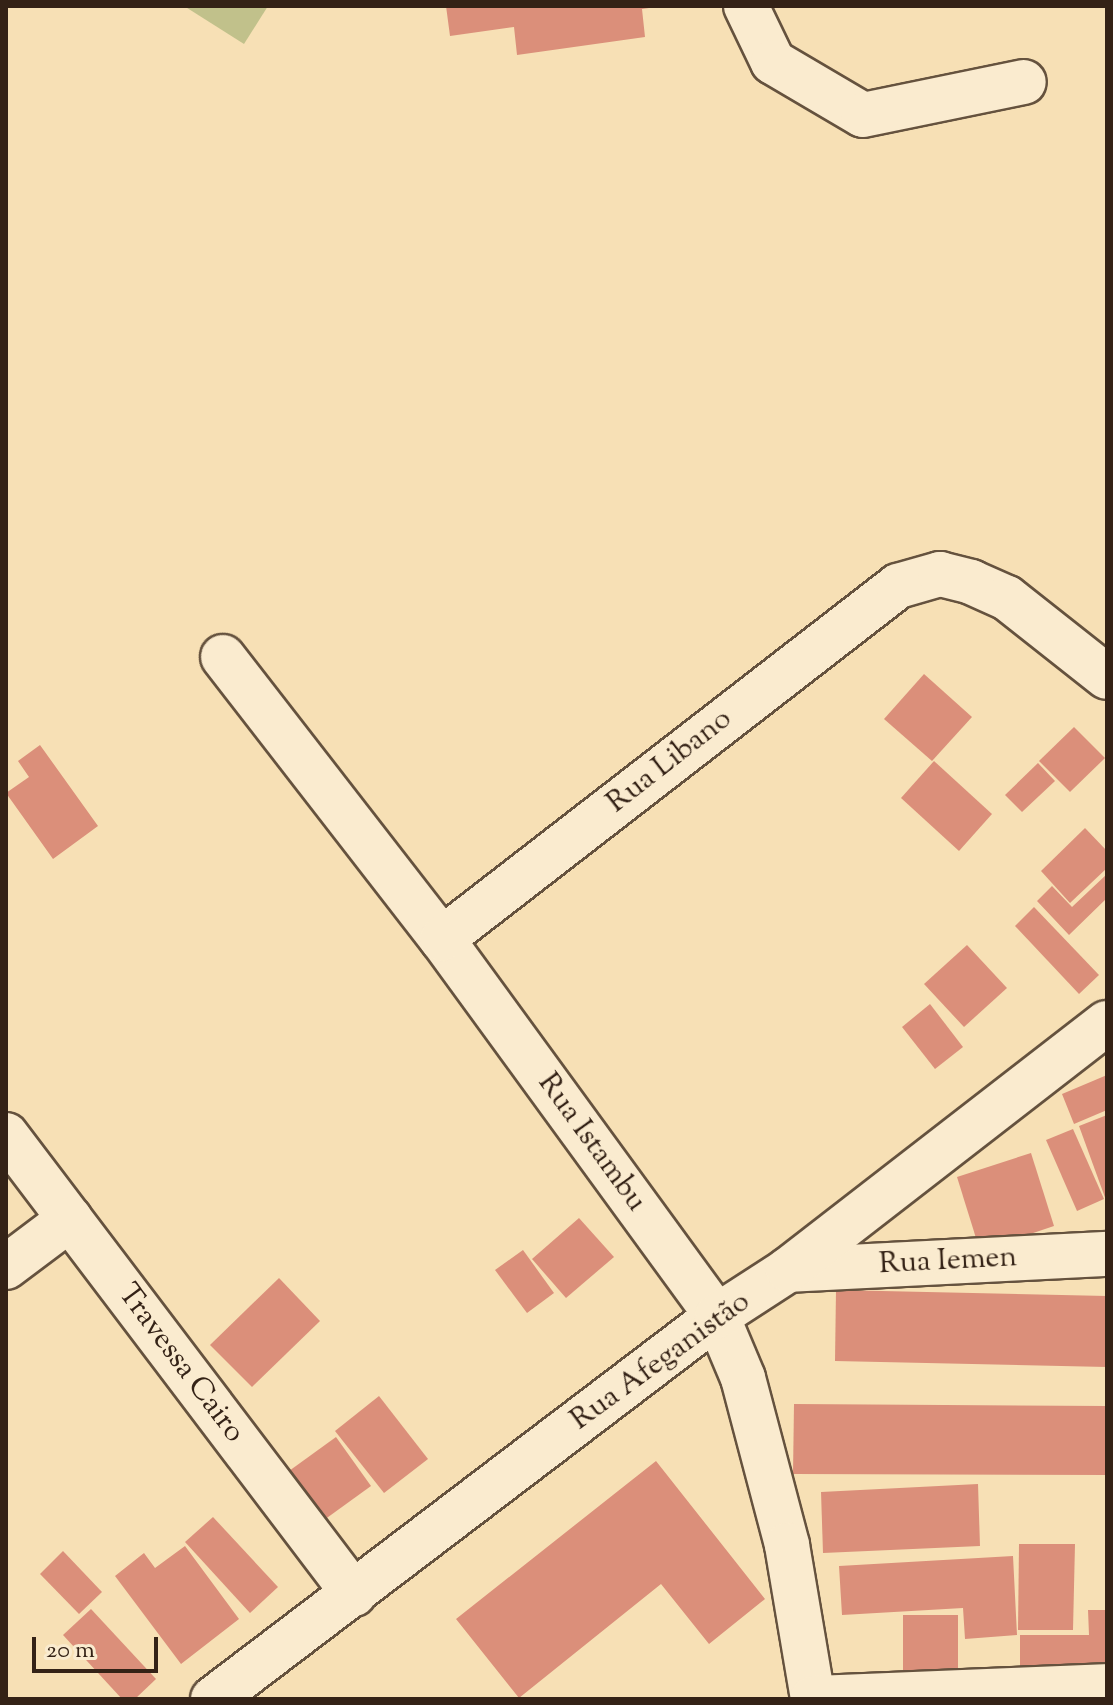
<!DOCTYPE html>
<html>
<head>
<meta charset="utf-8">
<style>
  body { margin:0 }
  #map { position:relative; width:1113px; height:1705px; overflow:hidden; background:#f7e0b5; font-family:"Sorts Mill Goudy",serif }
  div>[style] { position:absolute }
  .green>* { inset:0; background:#c1c18b }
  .building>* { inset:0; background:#db8f7a }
  .roads { filter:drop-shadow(2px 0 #65523e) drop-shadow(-2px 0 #65523e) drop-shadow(0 2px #65523e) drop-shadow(0 -2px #65523e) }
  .minor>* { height:44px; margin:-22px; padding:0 22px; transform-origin:22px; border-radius:22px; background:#faebcf }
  span { translate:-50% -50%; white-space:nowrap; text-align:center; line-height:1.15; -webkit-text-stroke:6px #faebcf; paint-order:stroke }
  .street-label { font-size:30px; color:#342216 }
  .frame { position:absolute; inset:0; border:8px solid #342216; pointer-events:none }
  .scale { position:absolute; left:32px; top:1637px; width:126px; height:36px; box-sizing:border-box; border:4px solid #342216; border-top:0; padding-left:10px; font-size:24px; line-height:28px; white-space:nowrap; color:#342216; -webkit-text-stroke:6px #faebcf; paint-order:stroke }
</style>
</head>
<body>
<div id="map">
  <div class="green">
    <div style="clip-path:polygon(184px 6px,268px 6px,244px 44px)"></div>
  </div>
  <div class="building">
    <div style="clip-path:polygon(446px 6px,649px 6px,649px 8px,642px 9px,645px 37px,517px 55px,514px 27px,450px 36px)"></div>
    <div style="clip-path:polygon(924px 674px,972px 717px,932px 761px,884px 719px)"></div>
    <div style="clip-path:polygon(1074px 727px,1105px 758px,1070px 792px,1039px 761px)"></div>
    <div style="clip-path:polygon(40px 745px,98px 826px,53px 859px,6px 793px,29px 777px,18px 761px)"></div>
    <div style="clip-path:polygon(934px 761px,992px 814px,959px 851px,901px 798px)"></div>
    <div style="clip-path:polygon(1038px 763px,1055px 781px,1022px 812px,1005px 795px)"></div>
    <div style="clip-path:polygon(1085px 828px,1107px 851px,1107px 868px,1070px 903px,1041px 871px)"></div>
    <div style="clip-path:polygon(1107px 874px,1107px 898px,1069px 935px,1037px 901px,1052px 886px,1072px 907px)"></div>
    <div style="clip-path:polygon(1034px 907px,1099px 975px,1079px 994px,1015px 926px)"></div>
    <div style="clip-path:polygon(967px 945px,1007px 988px,964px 1027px,924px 984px)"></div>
    <div style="clip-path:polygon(930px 1004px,963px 1047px,935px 1069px,902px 1027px)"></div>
    <div style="clip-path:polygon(1107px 1075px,1107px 1110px,1074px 1124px,1062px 1094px)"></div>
    <div style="clip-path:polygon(1107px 1115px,1107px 1203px,1079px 1126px)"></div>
    <div style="clip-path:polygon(1073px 1129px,1104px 1199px,1077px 1211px,1046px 1140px)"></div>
    <div style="clip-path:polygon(1031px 1153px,1054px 1226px,980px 1251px,957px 1177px)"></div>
    <div style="clip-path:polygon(579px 1218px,614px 1257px,566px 1298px,532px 1259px)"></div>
    <div style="clip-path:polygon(523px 1250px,554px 1293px,527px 1313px,495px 1270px)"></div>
    <div style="clip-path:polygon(279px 1278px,320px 1321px,252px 1387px,210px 1345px)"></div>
    <div style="clip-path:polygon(836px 1290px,1107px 1296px,1107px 1367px,835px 1361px)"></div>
    <div style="clip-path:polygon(379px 1396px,428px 1459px,384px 1493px,335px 1431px)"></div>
    <div style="clip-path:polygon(794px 1404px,1107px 1406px,1107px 1475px,793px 1474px)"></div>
    <div style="clip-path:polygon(336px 1437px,371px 1486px,324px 1520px,289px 1471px)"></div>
    <div style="clip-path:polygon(656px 1461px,765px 1599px,709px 1644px,661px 1584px,519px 1698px,456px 1619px)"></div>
    <div style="clip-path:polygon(978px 1484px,980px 1546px,823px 1553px,821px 1492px)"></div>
    <div style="clip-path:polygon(213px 1517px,278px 1587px,250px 1613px,185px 1542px)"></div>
    <div style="clip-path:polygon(1019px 1544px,1075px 1544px,1073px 1630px,1018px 1630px)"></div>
    <div style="clip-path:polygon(185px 1546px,239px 1619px,181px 1664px,115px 1576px,144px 1553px,155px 1568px)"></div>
    <div style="clip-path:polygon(63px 1551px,102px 1592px,79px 1614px,40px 1574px)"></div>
    <div style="clip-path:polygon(1013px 1556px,1017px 1635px,965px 1639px,963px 1608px,842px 1615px,839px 1566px)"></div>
    <div style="clip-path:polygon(91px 1609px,156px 1679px,135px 1699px,122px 1699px,63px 1635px)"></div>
    <div style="clip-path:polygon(1088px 1610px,1107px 1610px,1107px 1669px,1020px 1669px,1020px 1635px,1089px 1635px)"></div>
    <div style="clip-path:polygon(903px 1615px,958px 1615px,958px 1670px,903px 1670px)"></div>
  </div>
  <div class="roads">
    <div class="minor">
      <div style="left:746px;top:6px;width:62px;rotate:64.3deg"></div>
      <div style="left:773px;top:62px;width:104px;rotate:30.5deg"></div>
      <div style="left:863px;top:115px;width:164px;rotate:-11.6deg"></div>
      <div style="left:223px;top:657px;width:357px;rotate:52.2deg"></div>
      <div style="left:442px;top:939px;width:467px;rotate:53.9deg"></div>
      <div style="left:717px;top:1316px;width:67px;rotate:67.2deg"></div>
      <div style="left:743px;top:1378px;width:173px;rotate:75.2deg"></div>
      <div style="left:787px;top:1545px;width:156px;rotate:80.4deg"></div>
      <div style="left:442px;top:939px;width:577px;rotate:-37.74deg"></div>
      <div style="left:898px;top:586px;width:44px;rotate:-15.9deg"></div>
      <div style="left:940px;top:574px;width:32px;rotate:14deg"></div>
      <div style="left:971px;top:582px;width:39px;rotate:24deg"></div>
      <div style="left:1007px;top:598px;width:127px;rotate:38.3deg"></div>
      <div style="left:6px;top:1135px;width:576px;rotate:52.83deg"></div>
      <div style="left:6px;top:1267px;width:80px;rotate:-36.9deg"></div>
      <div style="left:788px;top:1270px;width:319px;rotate:-2.9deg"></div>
      <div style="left:813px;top:1698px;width:294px;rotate:-2.3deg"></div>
      <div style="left:213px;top:1699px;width:633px;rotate:-37.23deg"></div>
      <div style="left:717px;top:1316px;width:85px;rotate:-32.9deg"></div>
      <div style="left:788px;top:1270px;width:403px;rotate:-37.8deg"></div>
    </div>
  </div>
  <div class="street-label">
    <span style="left:670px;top:762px;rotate:-38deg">Rua Libano</span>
    <span style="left:591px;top:1143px;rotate:54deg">Rua Istambu</span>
    <span style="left:948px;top:1262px;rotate:-3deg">Rua Iemen</span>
    <span style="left:661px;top:1362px;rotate:-36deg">Rua Afeganistão</span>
    <span style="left:180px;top:1364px;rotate:53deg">Travessa Cairo</span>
  </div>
  <div class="frame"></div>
  <div class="scale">20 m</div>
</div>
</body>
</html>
